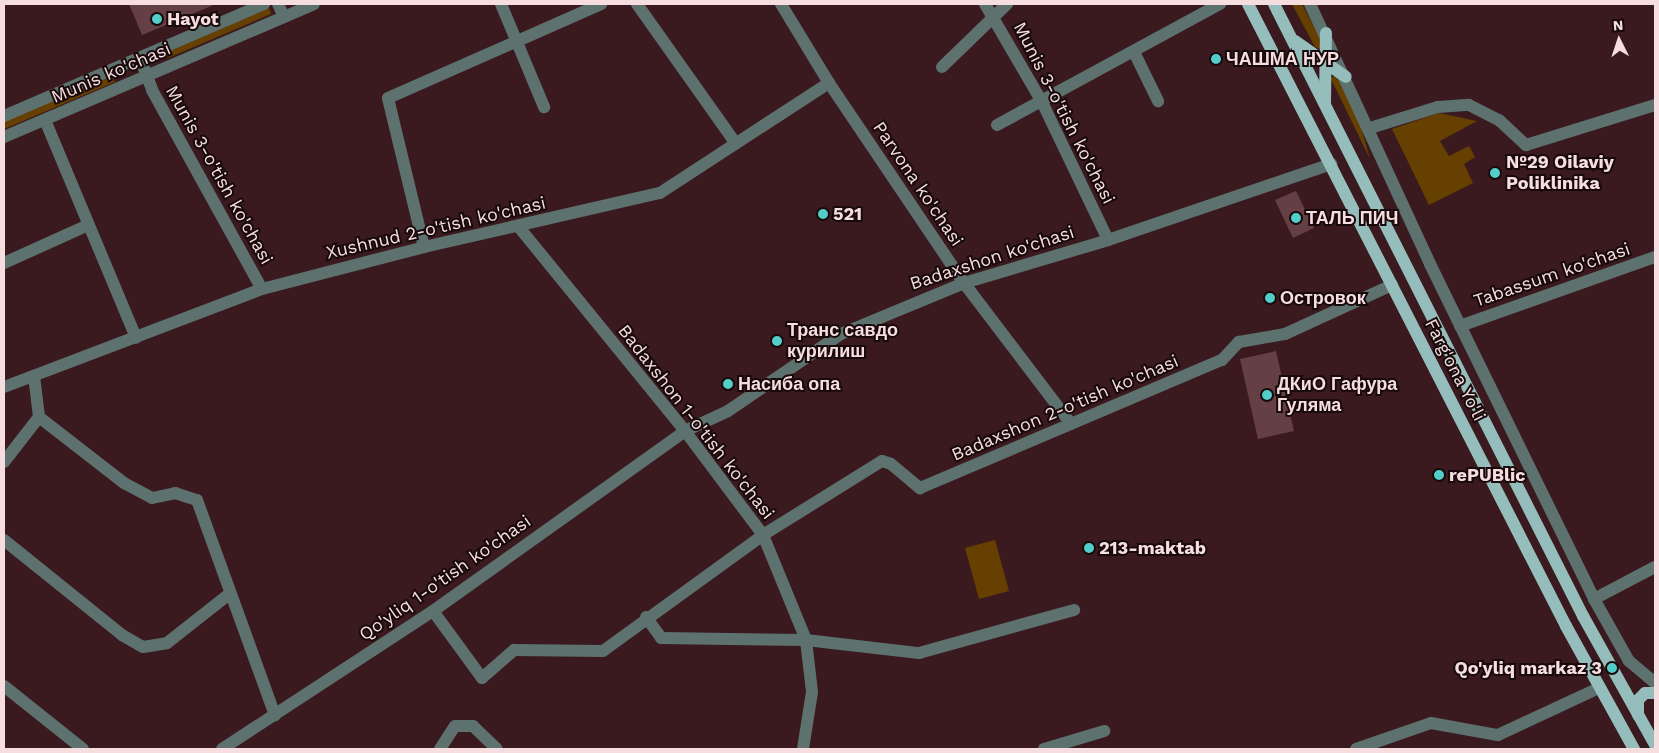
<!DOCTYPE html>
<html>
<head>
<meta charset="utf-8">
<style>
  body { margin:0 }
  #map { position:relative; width:1659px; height:753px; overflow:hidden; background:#3a1a1e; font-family:"Work Sans",sans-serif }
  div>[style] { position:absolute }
  .green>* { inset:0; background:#664000 }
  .building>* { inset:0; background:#644044 }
  .minor>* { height:12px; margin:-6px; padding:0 6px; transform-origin:6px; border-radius:6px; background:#5d716f }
  .major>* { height:12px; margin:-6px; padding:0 6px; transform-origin:6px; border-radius:6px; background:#95bdbb }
  .dots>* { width:14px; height:14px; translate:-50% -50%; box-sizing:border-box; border:2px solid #18090b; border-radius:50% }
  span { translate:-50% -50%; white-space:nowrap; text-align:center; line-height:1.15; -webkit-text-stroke:4px #18090b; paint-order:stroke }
  .poi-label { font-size:18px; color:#f6dee0; font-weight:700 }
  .left { translate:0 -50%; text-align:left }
  .right { translate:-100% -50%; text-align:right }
  .street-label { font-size:18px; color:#f6dee0 }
  .frame { position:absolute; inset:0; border:5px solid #f6dee0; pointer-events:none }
  .north { position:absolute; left:1594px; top:15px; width:50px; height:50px; -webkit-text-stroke:4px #18090b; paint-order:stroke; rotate:356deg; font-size:14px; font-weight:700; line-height:20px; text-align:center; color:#f6dee0 }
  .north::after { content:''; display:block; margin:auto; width:18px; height:22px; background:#f6dee0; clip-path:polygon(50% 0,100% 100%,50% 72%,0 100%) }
</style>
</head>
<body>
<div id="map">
  <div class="green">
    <div style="clip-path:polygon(1292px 4px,1302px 4px,1322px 43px,1320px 49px,1315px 47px)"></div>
    <div style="clip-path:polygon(269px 8px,271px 14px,168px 58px,165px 53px)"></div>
    <div style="clip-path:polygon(1336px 74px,1359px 120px,1370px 159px,1331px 79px)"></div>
    <div style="clip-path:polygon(112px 76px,115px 82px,4px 129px,4px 122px)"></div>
    <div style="clip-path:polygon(1439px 113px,1477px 121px,1440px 141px,1449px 156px,1469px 146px,1475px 157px,1464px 164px,1473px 183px,1429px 205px,1392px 129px)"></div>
    <div style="clip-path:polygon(995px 540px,1009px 591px,979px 599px,965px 548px)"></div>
  </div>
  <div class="building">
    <div style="clip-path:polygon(129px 4px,216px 4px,142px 35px)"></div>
    <div style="clip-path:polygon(1296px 191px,1314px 228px,1293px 238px,1275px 200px)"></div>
    <div style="clip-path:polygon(1276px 351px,1294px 431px,1258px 439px,1240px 359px)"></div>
  </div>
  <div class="minor">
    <div style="left:278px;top:4px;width:14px;rotate:65deg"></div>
    <div style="left:501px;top:4px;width:112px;rotate:67.3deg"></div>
    <div style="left:637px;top:4px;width:171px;rotate:54.7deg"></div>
    <div style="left:781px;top:4px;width:92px;rotate:58.7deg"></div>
    <div style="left:829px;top:83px;width:241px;rotate:56deg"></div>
    <div style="left:964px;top:283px;width:177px;rotate:52.8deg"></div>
    <div style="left:985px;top:4px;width:113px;rotate:59.8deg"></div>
    <div style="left:1042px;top:102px;width:153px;rotate:64.4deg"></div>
    <div style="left:1310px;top:4px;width:286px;rotate:65.2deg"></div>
    <div style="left:1430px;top:264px;width:373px;rotate:63.9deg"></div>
    <div style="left:1594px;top:599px;width:71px;rotate:60.6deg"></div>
    <div style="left:1629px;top:661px;width:34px;rotate:40deg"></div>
    <div style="left:1134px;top:52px;width:55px;rotate:63.9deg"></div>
    <div style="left:140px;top:58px;width:34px;rotate:69deg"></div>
    <div style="left:152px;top:90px;width:227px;rotate:61.1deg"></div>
    <div style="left:942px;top:67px;width:91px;rotate:-44.1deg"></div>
    <div style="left:4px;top:116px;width:283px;rotate:-23.3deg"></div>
    <div style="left:45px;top:120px;width:236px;rotate:67.3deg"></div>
    <div style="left:997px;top:125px;width:254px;rotate:-28.5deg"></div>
    <div style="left:1370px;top:128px;width:71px;rotate:-17.2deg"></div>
    <div style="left:1438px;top:107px;width:31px;rotate:-4deg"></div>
    <div style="left:1469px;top:105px;width:34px;rotate:27deg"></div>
    <div style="left:1499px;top:120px;width:37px;rotate:43deg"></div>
    <div style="left:1526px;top:145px;width:135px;rotate:-17.2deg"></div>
    <div style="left:4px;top:137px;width:337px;rotate:-23.2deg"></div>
    <div style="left:518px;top:226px;width:264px;rotate:50.8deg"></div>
    <div style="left:685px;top:431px;width:130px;rotate:53.1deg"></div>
    <div style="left:763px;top:535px;width:113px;rotate:67.7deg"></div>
    <div style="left:806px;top:640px;width:52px;rotate:83.4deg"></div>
    <div style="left:812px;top:692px;width:58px;rotate:99deg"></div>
    <div style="left:424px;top:247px;width:153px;rotate:-103.6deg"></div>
    <div style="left:388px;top:98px;width:233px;rotate:-23.8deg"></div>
    <div style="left:4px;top:263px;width:90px;rotate:-24.3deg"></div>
    <div style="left:1460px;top:326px;width:207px;rotate:-19.5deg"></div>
    <div style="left:34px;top:376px;width:41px;rotate:83deg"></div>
    <div style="left:39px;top:417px;width:108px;rotate:37.8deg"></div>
    <div style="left:124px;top:483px;width:32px;rotate:28deg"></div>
    <div style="left:152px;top:498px;width:24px;rotate:-12deg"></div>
    <div style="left:175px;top:493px;width:23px;rotate:18deg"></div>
    <div style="left:197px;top:500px;width:229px;rotate:70.1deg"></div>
    <div style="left:4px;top:387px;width:276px;rotate:-20.8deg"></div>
    <div style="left:262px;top:289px;width:167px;rotate:-14.5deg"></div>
    <div style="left:424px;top:247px;width:242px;rotate:-12.9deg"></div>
    <div style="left:660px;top:193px;width:202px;rotate:-33.1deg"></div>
    <div style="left:4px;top:462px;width:57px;rotate:-52.1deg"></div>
    <div style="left:4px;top:540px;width:151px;rotate:38.8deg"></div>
    <div style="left:122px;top:635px;width:24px;rotate:30deg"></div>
    <div style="left:143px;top:647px;width:24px;rotate:-9deg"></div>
    <div style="left:167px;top:643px;width:78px;rotate:-38.2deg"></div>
    <div style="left:1594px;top:599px;width:69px;rotate:-27.7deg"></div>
    <div style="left:433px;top:611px;width:83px;rotate:53.8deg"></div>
    <div style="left:482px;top:678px;width:43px;rotate:-41.2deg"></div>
    <div style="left:514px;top:650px;width:89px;rotate:0.6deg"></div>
    <div style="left:603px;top:651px;width:198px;rotate:-35.9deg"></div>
    <div style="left:763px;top:535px;width:140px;rotate:-31.9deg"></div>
    <div style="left:882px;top:461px;width:9px;rotate:18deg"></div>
    <div style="left:891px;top:464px;width:38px;rotate:40deg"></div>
    <div style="left:920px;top:488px;width:328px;rotate:-23deg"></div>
    <div style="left:1222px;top:360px;width:25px;rotate:-47deg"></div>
    <div style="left:1239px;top:342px;width:47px;rotate:-9.9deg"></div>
    <div style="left:1285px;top:334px;width:118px;rotate:-24.6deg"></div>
    <div style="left:646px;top:617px;width:26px;rotate:54deg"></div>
    <div style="left:661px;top:638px;width:145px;rotate:0.8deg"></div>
    <div style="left:806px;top:640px;width:114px;rotate:6.6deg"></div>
    <div style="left:919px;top:653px;width:161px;rotate:-15.5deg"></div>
    <div style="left:4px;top:686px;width:101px;rotate:38.6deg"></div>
    <div style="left:222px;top:749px;width:252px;rotate:-33.2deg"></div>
    <div style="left:433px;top:611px;width:310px;rotate:-35.5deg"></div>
    <div style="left:685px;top:431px;width:47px;rotate:-24.9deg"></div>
    <div style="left:728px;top:411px;width:137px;rotate:-34.3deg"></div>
    <div style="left:841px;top:334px;width:133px;rotate:-22.5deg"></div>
    <div style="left:964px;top:283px;width:150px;rotate:-16.6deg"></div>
    <div style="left:1108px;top:240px;width:236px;rotate:-18.8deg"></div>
    <div style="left:440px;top:749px;width:27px;rotate:-57deg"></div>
    <div style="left:455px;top:726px;width:18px"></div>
    <div style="left:473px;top:726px;width:33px;rotate:44deg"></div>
    <div style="left:1044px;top:749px;width:63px;rotate:-16.7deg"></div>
    <div style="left:1356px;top:749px;width:79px;rotate:-19.1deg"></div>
    <div style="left:1431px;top:723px;width:68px;rotate:10.2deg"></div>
    <div style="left:1498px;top:735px;width:111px;rotate:-25deg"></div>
  </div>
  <div class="major">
    <div style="left:1248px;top:4px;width:699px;rotate:62.92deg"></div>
    <div style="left:1566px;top:626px;width:141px;rotate:61.1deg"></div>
    <div style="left:1274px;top:4px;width:686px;rotate:63.21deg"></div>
    <div style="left:1583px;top:616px;width:148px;rotate:60.8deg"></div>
    <div style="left:1295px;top:41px;width:62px;rotate:35.2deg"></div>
    <div style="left:1325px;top:102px;width:69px;rotate:-89.2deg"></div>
    <div style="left:1638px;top:715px;width:15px;rotate:-90deg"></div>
    <div style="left:1638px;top:700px;width:10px;rotate:-45deg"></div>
    <div style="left:1645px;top:693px;width:10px"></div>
  </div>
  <div class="dots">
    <div style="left:157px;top:19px;background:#53cdc9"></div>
    <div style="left:1216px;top:59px;background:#53cdc9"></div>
    <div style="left:1495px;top:173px;background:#53cdc9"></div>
    <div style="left:823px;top:214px;background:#53cdc9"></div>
    <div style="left:1296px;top:218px;background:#53cdc9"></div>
    <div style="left:1270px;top:298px;background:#53cdc9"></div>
    <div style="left:777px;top:341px;background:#53cdc9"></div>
    <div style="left:728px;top:384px;background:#53cdc9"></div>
    <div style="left:1267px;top:395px;background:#53cdc9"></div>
    <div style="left:1439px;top:475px;background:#53cdc9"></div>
    <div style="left:1089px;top:548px;background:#53cdc9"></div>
    <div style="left:1612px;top:668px;background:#53cdc9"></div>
  </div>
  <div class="poi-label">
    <span class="left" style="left:167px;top:19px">Hayot</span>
    <span class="left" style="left:1226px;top:59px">ЧАШМА НУР</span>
    <span class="left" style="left:1506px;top:173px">№29 Oilaviy<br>Poliklinika</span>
    <span class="left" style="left:833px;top:214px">521</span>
    <span class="left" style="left:1306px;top:218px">ТАЛЬ ПИЧ</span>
    <span class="left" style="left:1280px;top:298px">Островок</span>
    <span class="left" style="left:787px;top:341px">Транс савдо<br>курилиш</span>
    <span class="left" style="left:738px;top:384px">Насиба опа</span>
    <span class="left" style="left:1277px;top:395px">ДКиО Гафура<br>Гуляма</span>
    <span class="left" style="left:1449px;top:475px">rePUBlic</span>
    <span class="left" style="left:1099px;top:548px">213-maktab</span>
    <span class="right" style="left:1602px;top:668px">Qo'yliq markaz 3</span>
  </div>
  <div class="street-label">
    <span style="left:111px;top:73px;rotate:-23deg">Munis ko'chasi</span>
    <span style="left:1064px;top:113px;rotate:63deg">Munis 3-o'tish ko'chasi</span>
    <span style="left:219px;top:175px;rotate:61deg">Munis 3-o'tish ko'chasi</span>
    <span style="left:918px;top:184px;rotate:56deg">Parvona ko'chasi</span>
    <span style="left:436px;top:228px;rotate:-13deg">Xushnud 2-o'tish ko'chasi</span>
    <span style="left:992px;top:258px;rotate:-18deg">Badaxshon ko'chasi</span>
    <span style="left:1552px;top:275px;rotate:-19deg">Tabassum ko'chasi</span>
    <span style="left:1455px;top:370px;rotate:63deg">Farg'ona Yo'li</span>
    <span style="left:1065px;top:408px;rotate:-23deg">Badaxshon 2-o'tish ko'chasi</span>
    <span style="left:696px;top:422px;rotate:52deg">Badaxshon 1-o'tish ko'chasi</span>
    <span style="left:445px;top:578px;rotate:-35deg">Qo'yliq 1-o'tish ko'chasi</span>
  </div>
  <div class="frame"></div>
  <div class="north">N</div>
</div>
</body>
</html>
